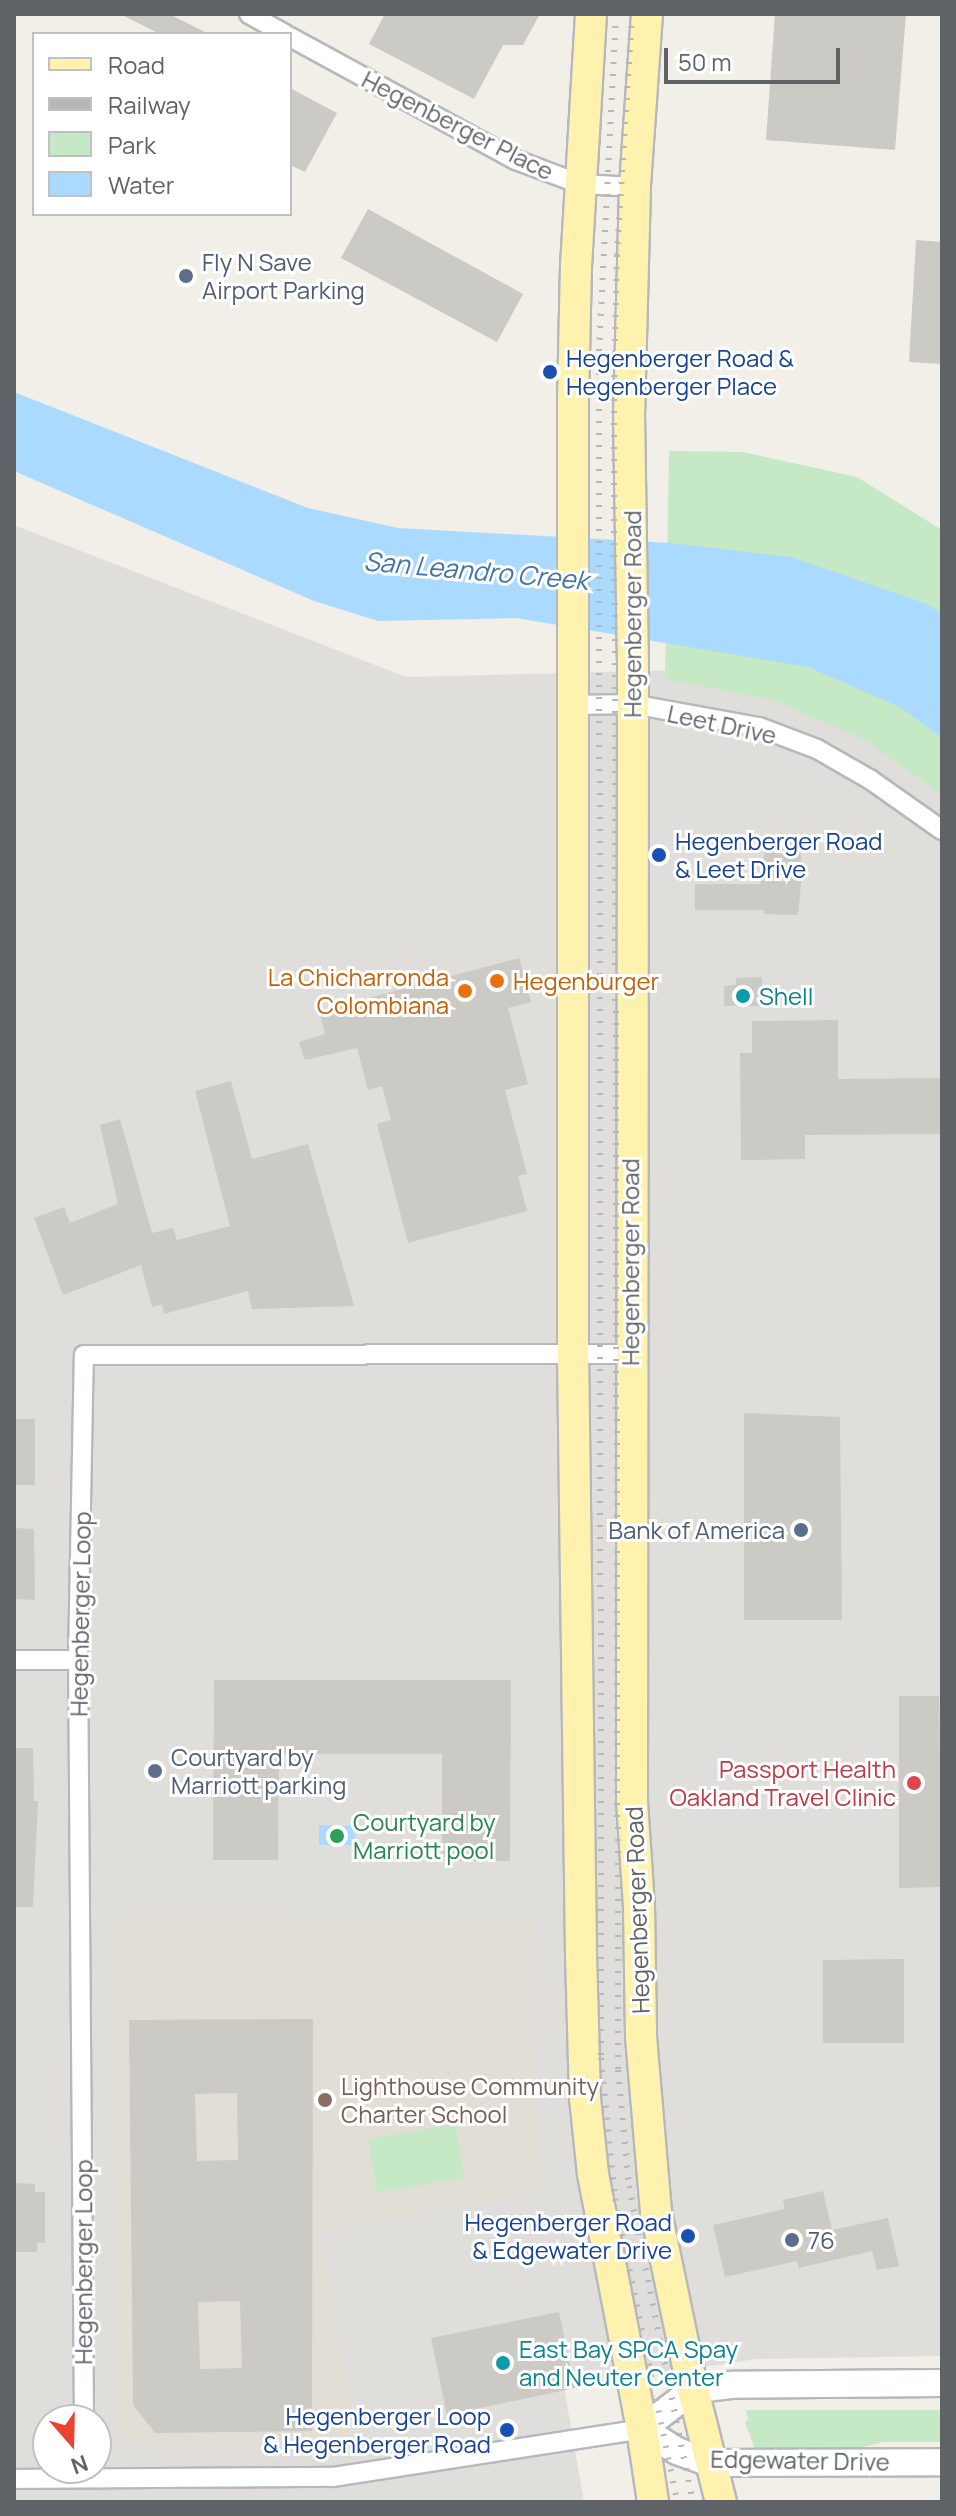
<!DOCTYPE html>
<html>
<head>
<meta charset="utf-8">
<style>
  body { margin:0 }
  #map { position:relative; width:956px; height:2516px; overflow:hidden; background:#f1efe8; font-family:Manrope,sans-serif }
  div>[style] { position:absolute }
  .industrial>* { inset:0; background:#e0deda }
  .education>* { inset:0; background:#e1ded6 }
  .green>* { inset:0; background:#c5e8c5 }
  .water>* { inset:0; background:#aadaff }
  .building>* { inset:0; background:#cccac5 }
  .roads { filter:drop-shadow(2px 0 #b5b8bc) drop-shadow(-2px 0 #b5b8bc) drop-shadow(0 2px #b5b8bc) drop-shadow(0 -2px #b5b8bc) }
  .street>* { height:18px; margin:-9px; padding:0 9px; transform-origin:9px; border-radius:9px; background:#fff }
  .secondary>* { height:26px; margin:-13px; padding:0 13px; transform-origin:13px; border-radius:13px; background:#fff }
  .primary>* { height:30px; margin:-15px; padding:0 15px; transform-origin:15px; border-radius:15px; background:#fff2af }
  .rail>* { height:6px; margin-top:-3px; transform-origin:0; background:repeating-linear-gradient(90deg,#b6b7b8 0 2px,transparent 0 12px) }
  .dots>* { width:22px; height:22px; translate:-50% -50%; box-sizing:border-box; border:4px solid #fff; border-radius:50% }
  span { translate:-50% -50%; white-space:nowrap; text-align:center; line-height:1.15; -webkit-text-stroke:6px #fff; paint-order:stroke }
  .street-label { font-size:24px; color:#5f6368 }
  .service-label { font-size:24px; color:#4e5e75 }
  .left { translate:0 -50%; text-align:left }
  .right { translate:-100% -50%; text-align:right }
  .transit-label { font-size:24px; color:#164399 }
  .food-label { font-size:24px; color:#c56008 }
  .culture-label { font-size:24px; color:#0d838f }
  .health-label { font-size:24px; color:#be3a42 }
  .leisure-label { font-size:24px; color:#27864d }
  .education-label { font-size:24px; color:#785e54 }
  .water-label { font-size:26px; color:#4174aa; font-style:italic }
  .frame { position:absolute; inset:0; border:16px solid #5f6368; pointer-events:none }
  .legend { position:absolute; left:32px; top:32px; width:260px; height:184px; box-sizing:border-box; background:#fff; border:2px solid #bfc1c3; margin:0; padding:10px 14px; list-style:none; font-size:24px; color:#5f6368 }
  .legend li { display:flex; align-items:center; gap:16px; height:40px }
  .legend b { width:40px; border:2px solid #bfc1c3 }
  .north { position:absolute; left:32px; top:2404px; width:80px; height:80px; box-sizing:border-box; background:#fff; border:2px solid #bfc1c3; border-radius:50%; rotate:160deg; font-size:22px; font-weight:700; line-height:32px; text-align:center; color:#5f6368 }
  .north::after { content:''; display:block; margin:auto; width:28px; height:36px; background:#ea4335; clip-path:polygon(50% 0,100% 100%,50% 72%,0 100%) }
  .scale { position:absolute; left:664px; top:48px; width:176px; height:36px; box-sizing:border-box; border:4px solid #5f6368; border-top:0; padding-left:10px; font-size:24px; line-height:28px; white-space:nowrap; color:#5f6368; -webkit-text-stroke:6px #fff; paint-order:stroke }
</style>
</head>
<body>
<div id="map">
  <div class="industrial">
    <div style="clip-path:polygon(evenodd,14px 525px,406px 677px,808px 667px,942px 752px,942px 2356px,757px 2359px,564px 2387px,584px 2502px,14px 2502px,14px 525px,48px 2420px,96px 2420px,96px 2468px,48px 2468px,48px 2420px)"></div>
  </div>
  <div class="education">
    <div style="clip-path:polygon(116px 1918px,533px 1919px,530px 2009px,540px 2191px,319px 2231px,359px 2449px,152px 2449px,117px 2434px)"></div>
  </div>
  <div class="green">
    <div style="clip-path:polygon(669px 451px,743px 452px,857px 477px,942px 530px,942px 795px,865px 740px,774px 700px,665px 679px)"></div>
    <div style="clip-path:polygon(455px 2124px,464px 2178px,377px 2192px,368px 2139px)"></div>
    <div style="clip-path:polygon(746px 2410px,942px 2410px,942px 2442px,883px 2442px,847px 2451px,756px 2452px,745px 2422px,748px 2420px)"></div>
  </div>
  <div class="water">
    <div style="clip-path:polygon(14px 392px,308px 508px,398px 528px,670px 543px,791px 557px,927px 604px,942px 613px,942px 738px,900px 707px,808px 667px,516px 618px,378px 621px,314px 601px,14px 471px)"></div>
    <div style="clip-path:polygon(319px 1825px,355px 1826px,354px 1845px,319px 1845px)"></div>
  </div>
  <div class="building">
    <div style="clip-path:polygon(120px 14px,169px 14px,209px 34px,160px 34px)"></div>
    <div style="clip-path:polygon(385px 14px,540px 14px,523px 45px,503px 45px,474px 99px,369px 44px)"></div>
    <div style="clip-path:polygon(775px 14px,906px 14px,895px 150px,766px 140px)"></div>
    <div style="clip-path:polygon(290px 88px,337px 113px,305px 172px,290px 165px)"></div>
    <div style="clip-path:polygon(368px 209px,523px 294px,497px 342px,341px 258px)"></div>
    <div style="clip-path:polygon(916px 240px,942px 242px,942px 364px,909px 362px)"></div>
    <div style="clip-path:polygon(766px 842px,800px 843px,802px 874px,798px 915px,764px 914px,764px 910px,695px 910px,695px 884px,760px 884px)"></div>
    <div style="clip-path:polygon(519px 958px,531px 1002px,508px 1008px,528px 1084px,505px 1090px,527px 1174px,518px 1176px,527px 1211px,408px 1243px,377px 1124px,391px 1120px,382px 1086px,368px 1090px,357px 1048px,305px 1060px,299px 1042px,325px 1034px,319px 1011px)"></div>
    <div style="clip-path:polygon(762px 977px,762px 1006px,724px 1006px,724px 986px,736px 985px,736px 978px)"></div>
    <div style="clip-path:polygon(838px 1020px,838px 1079px,942px 1078px,942px 1134px,805px 1135px,805px 1159px,741px 1160px,740px 1053px,752px 1053px,752px 1021px)"></div>
    <div style="clip-path:polygon(231px 1081px,252px 1159px,308px 1144px,354px 1306px,252px 1309px,248px 1291px,164px 1314px,162px 1305px,152px 1307px,141px 1265px,63px 1295px,34px 1218px,64px 1207px,70px 1223px,118px 1204px,100px 1125px,120px 1119px,152px 1233px,173px 1228px,177px 1240px,230px 1226px,195px 1091px)"></div>
    <div style="clip-path:polygon(744px 1413px,840px 1417px,842px 1620px,744px 1620px)"></div>
    <div style="clip-path:polygon(14px 1419px,35px 1419px,35px 1485px,14px 1485px)"></div>
    <div style="clip-path:polygon(14px 1528px,34px 1529px,35px 1600px,14px 1599px)"></div>
    <div style="clip-path:polygon(214px 1680px,511px 1680px,510px 1861px,442px 1861px,442px 1754px,279px 1754px,278px 1860px,213px 1860px)"></div>
    <div style="clip-path:polygon(899px 1696px,939px 1696px,942px 1887px,899px 1888px)"></div>
    <div style="clip-path:polygon(14px 1748px,33px 1748px,34px 1801px,38px 1801px,33px 1907px,14px 1907px)"></div>
    <div style="clip-path:polygon(904px 1959px,904px 2043px,823px 2043px,823px 1960px)"></div>
    <div style="clip-path:polygon(evenodd,313px 2019px,312px 2431px,155px 2433px,133px 2405px,129px 2020px,313px 2019px,237px 2093px,238px 2160px,197px 2161px,195px 2094px,237px 2093px,313px 2019px,240px 2301px,242px 2368px,200px 2369px,198px 2302px,240px 2301px)"></div>
    <div style="clip-path:polygon(14px 2183px,35px 2184px,35px 2192px,45px 2192px,45px 2243px,37px 2243px,37px 2252px,14px 2252px)"></div>
    <div style="clip-path:polygon(823px 2191px,832px 2230px,888px 2218px,899px 2266px,877px 2270px,872px 2251px,799px 2268px,797px 2261px,725px 2277px,713px 2225px,785px 2209px,783px 2200px)"></div>
    <div style="clip-path:polygon(559px 2312px,575px 2388px,447px 2415px,431px 2338px)"></div>
  </div>
  <div class="roads">
    <div class="street">
      <div style="left:249px;top:14px;width:41px;rotate:29.1deg"></div>
      <div style="left:290px;top:37px;width:257px;rotate:28.6deg"></div>
      <div style="left:516px;top:160px;width:68px;rotate:20.6deg"></div>
      <div style="left:580px;top:184px;width:55px;rotate:3.1deg"></div>
      <div style="left:573px;top:705px;width:59px;rotate:-1deg"></div>
      <div style="left:632px;top:704px;width:129px;rotate:10.3deg"></div>
      <div style="left:759px;top:727px;width:62px;rotate:20.8deg"></div>
      <div style="left:817px;top:749px;width:62px;rotate:29.9deg"></div>
      <div style="left:871px;top:780px;width:87px;rotate:35.2deg"></div>
      <div style="left:14px;top:1660px;width:64px"></div>
      <div style="left:84px;top:2420px;width:760px;rotate:-90.45deg"></div>
      <div style="left:78px;top:1660px;width:305px;rotate:-88.9deg"></div>
      <div style="left:84px;top:1355px;width:546px;rotate:-0.1deg"></div>
      <div style="left:14px;top:2479px;width:319px;rotate:-0.4deg"></div>
      <div style="left:333px;top:2477px;width:313px;rotate:-8.8deg"></div>
    </div>
    <div class="secondary">
      <div style="left:942px;top:2383px;width:211px;rotate:179.5deg"></div>
      <div style="left:731px;top:2385px;width:38px;rotate:173deg"></div>
      <div style="left:693px;top:2390px;width:64px;rotate:142.6deg"></div>
      <div style="left:642px;top:2429px;width:41px;rotate:32.2deg"></div>
      <div style="left:677px;top:2451px;width:35px;rotate:20deg"></div>
      <div style="left:710px;top:2463px;width:232px;rotate:-0.2deg"></div>
    </div>
    <div class="primary">
      <div style="left:591px;top:14px;width:252px;rotate:93.4deg"></div>
      <div style="left:576px;top:266px;width:133px;rotate:91.3deg"></div>
      <div style="left:573px;top:399px;width:953px;rotate:90deg"></div>
      <div style="left:573px;top:1352px;width:603px;rotate:89.24deg"></div>
      <div style="left:581px;top:1955px;width:143px;rotate:88.4deg"></div>
      <div style="left:585px;top:2098px;width:76px;rotate:84deg"></div>
      <div style="left:593px;top:2174px;width:260px;rotate:79.1deg"></div>
      <div style="left:642px;top:2429px;width:74px;rotate:81.4deg"></div>
      <div style="left:647px;top:14px;width:173px;rotate:94deg"></div>
      <div style="left:635px;top:187px;width:226px;rotate:91.5deg"></div>
      <div style="left:629px;top:413px;width:247px;rotate:89.1deg"></div>
      <div style="left:633px;top:660px;width:1141px;rotate:90.05deg"></div>
      <div style="left:632px;top:1801px;width:105px;rotate:86.2deg"></div>
      <div style="left:639px;top:1906px;width:131px;rotate:89.1deg"></div>
      <div style="left:641px;top:2037px;width:176px;rotate:85.1deg"></div>
      <div style="left:656px;top:2212px;width:182px;rotate:78.3deg"></div>
      <div style="left:693px;top:2390px;width:115px;rotate:76deg"></div>
    </div>
  </div>
  <div class="rail">
    <div style="left:616px;top:14px;width:335px;rotate:92.9deg"></div>
    <div style="left:599px;top:349px;width:1709px;rotate:89.93deg"></div>
    <div style="left:601px;top:2058px;width:142px;rotate:84.3deg"></div>
    <div style="left:615px;top:2199px;width:309px;rotate:78.4deg"></div>
    <div style="left:632px;top:14px;width:241px;rotate:93.6deg"></div>
    <div style="left:617px;top:255px;width:132px;rotate:91.3deg"></div>
    <div style="left:614px;top:387px;width:1683px;rotate:89.86deg"></div>
    <div style="left:618px;top:2070px;width:117px;rotate:84.6deg"></div>
    <div style="left:629px;top:2186px;width:322px;rotate:78.6deg"></div>
  </div>
  <div class="dots">
    <div style="left:186px;top:276px;background:#5c6f8a"></div>
    <div style="left:550px;top:372px;background:#1a4fb4"></div>
    <div style="left:659px;top:855px;background:#1a4fb4"></div>
    <div style="left:497px;top:981px;background:#e8710a"></div>
    <div style="left:465px;top:991px;background:#e8710a"></div>
    <div style="left:743px;top:996px;background:#0f9aa8"></div>
    <div style="left:801px;top:1530px;background:#5c6f8a"></div>
    <div style="left:155px;top:1771px;background:#5c6f8a"></div>
    <div style="left:914px;top:1783px;background:#e0444e"></div>
    <div style="left:337px;top:1836px;background:#2e9e5b"></div>
    <div style="left:325px;top:2100px;background:#8d6e63"></div>
    <div style="left:688px;top:2236px;background:#1a4fb4"></div>
    <div style="left:792px;top:2240px;background:#5c6f8a"></div>
    <div style="left:503px;top:2363px;background:#0f9aa8"></div>
    <div style="left:507px;top:2430px;background:#1a4fb4"></div>
  </div>
  <div class="street-label">
    <span style="left:458px;top:125px;rotate:27deg">Hegenberger Place</span>
    <span style="left:632px;top:614px;rotate:-90deg">Hegenberger Road</span>
    <span style="left:722px;top:724px;rotate:12deg">Leet Drive</span>
    <span style="left:630px;top:1262px;rotate:-90deg">Hegenberger Road</span>
    <span style="left:80px;top:1614px;rotate:-89deg">Hegenberger Loop</span>
    <span style="left:637px;top:1910px;rotate:-92deg">Hegenberger Road</span>
    <span style="left:83px;top:2262px;rotate:-90deg">Hegenberger Loop</span>
    <span style="left:800px;top:2460px;rotate:1deg">Edgewater Drive</span>
  </div>
  <div class="service-label">
    <span class="left" style="left:202px;top:276px">Fly N Save<br>Airport Parking</span>
    <span class="right" style="left:785px;top:1530px">Bank of America</span>
    <span class="left" style="left:171px;top:1771px">Courtyard by<br>Marriott parking</span>
    <span class="left" style="left:808px;top:2240px">76</span>
  </div>
  <div class="transit-label">
    <span class="left" style="left:566px;top:372px">Hegenberger Road &amp;<br>Hegenberger Place</span>
    <span class="left" style="left:675px;top:855px">Hegenberger Road<br>&amp; Leet Drive</span>
    <span class="right" style="left:672px;top:2236px">Hegenberger Road<br>&amp; Edgewater Drive</span>
    <span class="right" style="left:491px;top:2430px">Hegenberger Loop<br>&amp; Hegenberger Road</span>
  </div>
  <div class="food-label">
    <span class="right" style="left:449px;top:991px">La Chicharronda<br>Colombiana</span>
    <span class="left" style="left:513px;top:981px">Hegenburger</span>
  </div>
  <div class="culture-label">
    <span class="left" style="left:759px;top:996px">Shell</span>
    <span class="left" style="left:519px;top:2363px">East Bay SPCA Spay<br>and Neuter Center</span>
  </div>
  <div class="health-label">
    <span class="right" style="left:896px;top:1783px">Passport Health<br>Oakland Travel Clinic</span>
  </div>
  <div class="leisure-label">
    <span class="left" style="left:353px;top:1836px">Courtyard by<br>Marriott pool</span>
  </div>
  <div class="education-label">
    <span class="left" style="left:341px;top:2100px">Lighthouse Community<br>Charter School</span>
  </div>
  <div class="water-label">
    <span style="left:476px;top:571px;rotate:5deg">San Leandro Creek</span>
  </div>
  <div class="frame"></div>
  <ul class="legend">
  <li><b style="height:10px;background:#fff2af"></b>Road</li>
  <li><b style="height:10px;background:#b6b7b8"></b>Railway</li>
  <li><b style="height:22px;background:#c5e8c5"></b>Park</li>
  <li><b style="height:22px;background:#aadaff"></b>Water</li>
  </ul>
  <div class="north">N</div>
  <div class="scale">50 m</div>
</div>
</body>
</html>
